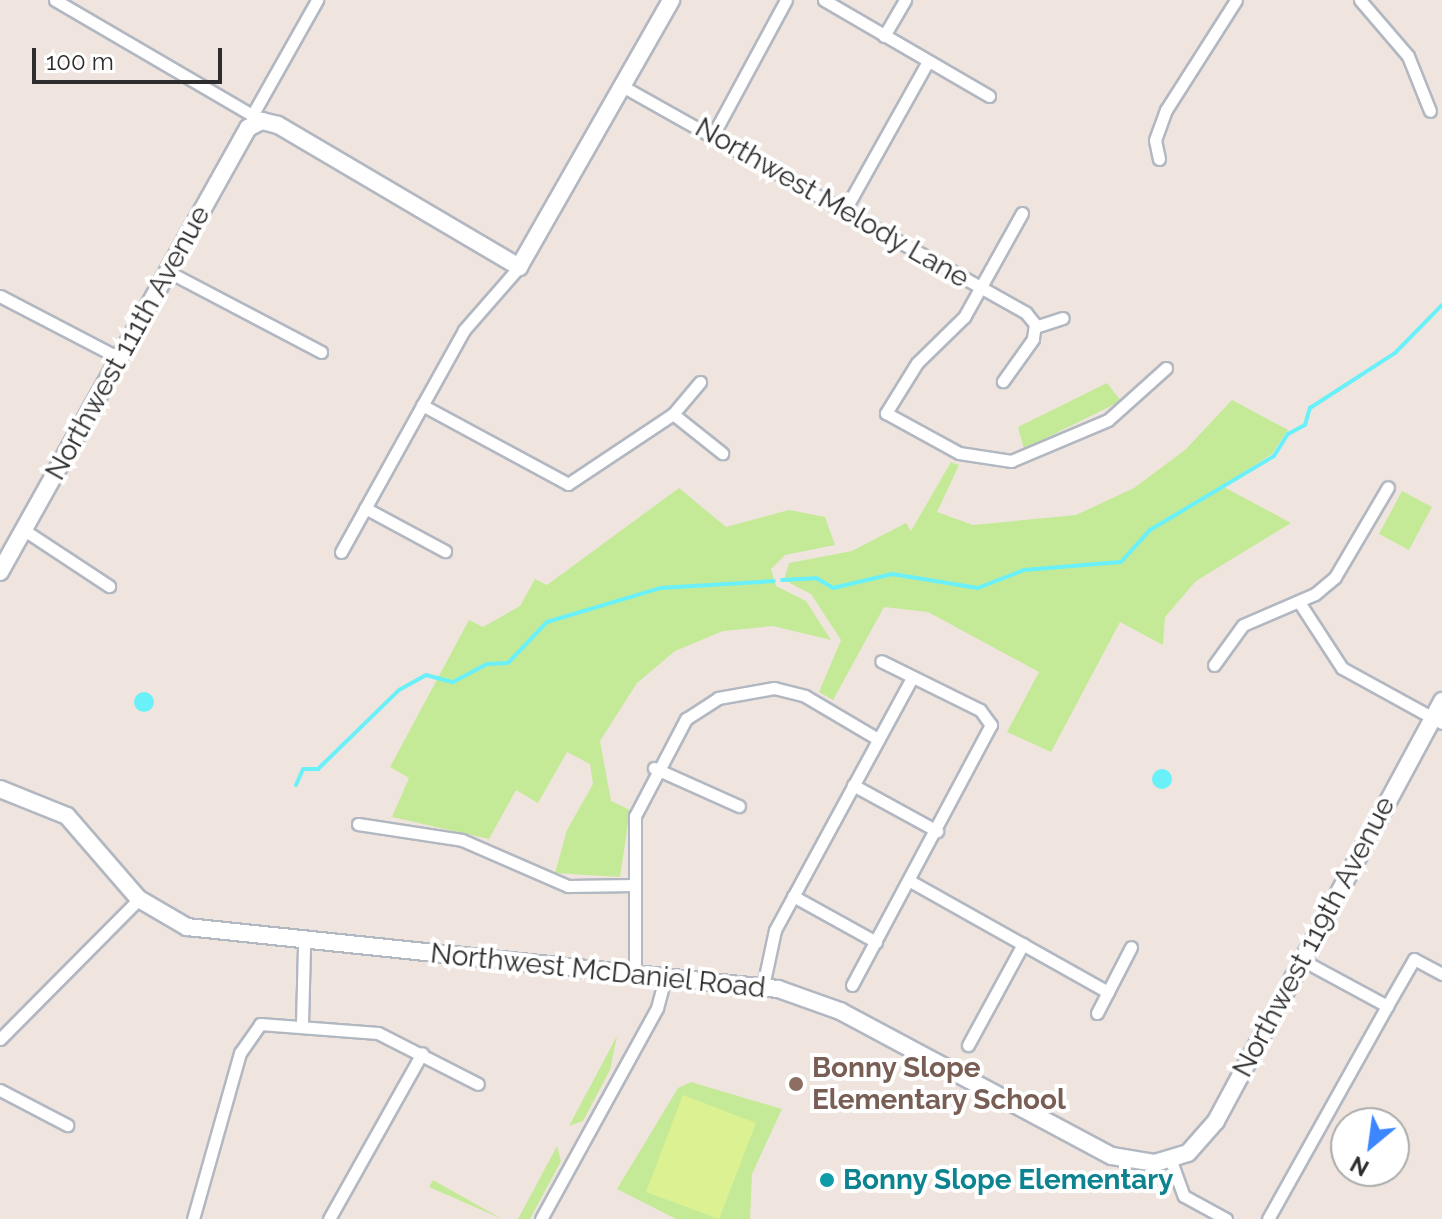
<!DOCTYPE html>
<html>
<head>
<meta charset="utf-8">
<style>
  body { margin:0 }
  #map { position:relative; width:1442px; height:1219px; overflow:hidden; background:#efe5de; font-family:Raleway,sans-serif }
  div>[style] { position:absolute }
  .green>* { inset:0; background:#c4ea97 }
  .pitch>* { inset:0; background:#dcf292 }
  .water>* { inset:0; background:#6af0f9 }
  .round { border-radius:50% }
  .stream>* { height:4px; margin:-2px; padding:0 2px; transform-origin:2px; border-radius:2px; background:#6af0f9 }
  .roads { filter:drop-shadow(2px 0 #b2b8c1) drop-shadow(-2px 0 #b2b8c1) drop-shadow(0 2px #b2b8c1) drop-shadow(0 -2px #b2b8c1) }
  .street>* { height:11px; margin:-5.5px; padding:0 5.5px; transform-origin:5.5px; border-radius:5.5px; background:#fff }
  .secondary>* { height:16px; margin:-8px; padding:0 8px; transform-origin:8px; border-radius:8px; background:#fff }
  .dots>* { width:22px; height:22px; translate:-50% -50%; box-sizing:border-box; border:4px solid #fff; border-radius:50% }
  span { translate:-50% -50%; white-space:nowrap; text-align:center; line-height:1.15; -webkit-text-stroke:8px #fff; paint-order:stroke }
  .street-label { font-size:28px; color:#2d2d2d }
  .education-label { font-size:28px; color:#785e54; font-weight:700 }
  .left { translate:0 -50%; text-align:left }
  .culture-label { font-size:28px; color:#0d838f; font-weight:700 }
  .north { position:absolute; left:1330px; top:1107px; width:80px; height:80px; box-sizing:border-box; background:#fff; border:2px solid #ababab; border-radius:50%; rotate:209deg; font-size:22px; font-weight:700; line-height:32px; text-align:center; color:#2d2d2d }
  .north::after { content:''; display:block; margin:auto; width:28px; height:36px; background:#3c87ff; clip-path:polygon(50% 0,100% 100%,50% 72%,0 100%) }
  .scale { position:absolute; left:32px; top:48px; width:190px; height:36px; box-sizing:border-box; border:4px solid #2d2d2d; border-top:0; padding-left:10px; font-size:24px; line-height:28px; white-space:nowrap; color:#2d2d2d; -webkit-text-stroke:6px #fff; paint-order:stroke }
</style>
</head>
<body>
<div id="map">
  <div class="green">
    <div style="clip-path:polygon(1107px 383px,1121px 401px,1024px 449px,1018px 427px)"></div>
    <div style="clip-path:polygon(1232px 400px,1288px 430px,1272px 454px,1222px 486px,1291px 523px,1196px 581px,1165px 617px,1163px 645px,1120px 622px,1051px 752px,1007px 732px,1039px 672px,928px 612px,884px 607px,833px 700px,819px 692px,841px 640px,811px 594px,784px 580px,789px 563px,852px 551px,906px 523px,911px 531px,951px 462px,959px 465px,937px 512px,973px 525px,1076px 515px,1134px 488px,1185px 450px)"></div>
    <div style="clip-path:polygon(679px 488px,726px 527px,789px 510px,825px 517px,835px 545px,785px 555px,771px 569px,776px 586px,806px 601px,831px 640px,773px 626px,723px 631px,675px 651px,637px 683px,600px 741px,611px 801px,630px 810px,620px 877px,555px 873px,567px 830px,593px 784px,590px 764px,567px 752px,538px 803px,516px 790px,489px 839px,392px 817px,409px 778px,390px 767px,469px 620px,483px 627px,520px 606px,535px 579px,547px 585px)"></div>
    <div style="clip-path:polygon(1402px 491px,1432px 507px,1409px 550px,1379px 534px)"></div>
    <div style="clip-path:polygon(617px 1036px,610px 1070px,583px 1121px,569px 1126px)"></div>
    <div style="clip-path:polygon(691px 1082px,782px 1109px,752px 1174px,750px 1219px,676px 1219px,617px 1189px,678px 1088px)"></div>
    <div style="clip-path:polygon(557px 1146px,561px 1161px,530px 1219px,518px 1219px)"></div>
    <div style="clip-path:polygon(433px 1180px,502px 1219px,429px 1187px)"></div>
  </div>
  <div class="pitch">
    <div style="clip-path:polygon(683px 1095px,756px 1123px,719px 1219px,646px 1192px)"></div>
  </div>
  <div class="water">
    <div class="round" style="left:134px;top:692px;width:20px;height:20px"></div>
    <div class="round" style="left:1152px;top:769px;width:20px;height:20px"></div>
  </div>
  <div class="stream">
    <div style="left:782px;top:580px;width:34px;rotate:-3deg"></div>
    <div style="left:816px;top:578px;width:20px;rotate:30deg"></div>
    <div style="left:833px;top:588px;width:61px;rotate:-13.3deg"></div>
    <div style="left:892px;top:574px;width:87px;rotate:9.2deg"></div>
    <div style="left:978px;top:588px;width:49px;rotate:-21.4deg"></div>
    <div style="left:1024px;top:570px;width:97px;rotate:-4.7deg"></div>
    <div style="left:1121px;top:562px;width:43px;rotate:-47.8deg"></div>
    <div style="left:1150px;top:530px;width:144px;rotate:-30.8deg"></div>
    <div style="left:1274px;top:456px;width:26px;rotate:-58deg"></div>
    <div style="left:1288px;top:434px;width:19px;rotate:-28deg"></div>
    <div style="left:1305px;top:425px;width:18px;rotate:-74deg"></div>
    <div style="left:1310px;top:408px;width:101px;rotate:-32.9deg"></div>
    <div style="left:1395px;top:353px;width:67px;rotate:-45.6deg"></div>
    <div style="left:296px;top:785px;width:17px;rotate:-66deg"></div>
    <div style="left:303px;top:769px;width:15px"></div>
    <div style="left:318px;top:769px;width:113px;rotate:-44.3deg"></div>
    <div style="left:399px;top:690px;width:31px;rotate:-29deg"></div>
    <div style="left:426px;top:675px;width:28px;rotate:15deg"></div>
    <div style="left:453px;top:682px;width:38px;rotate:-28deg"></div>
    <div style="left:487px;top:664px;width:21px;rotate:-3deg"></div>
    <div style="left:508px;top:663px;width:57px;rotate:-46.4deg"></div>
    <div style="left:547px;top:622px;width:118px;rotate:-16.7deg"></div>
    <div style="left:660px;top:588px;width:114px;rotate:-3.5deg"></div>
  </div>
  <div class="roads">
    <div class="street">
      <div style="left:55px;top:0;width:240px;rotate:30.3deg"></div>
      <div style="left:824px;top:0;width:191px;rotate:30.2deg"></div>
      <div style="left:1360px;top:0;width:74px;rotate:49.4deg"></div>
      <div style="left:1408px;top:56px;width:59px;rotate:68.2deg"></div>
      <div style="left:884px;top:36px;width:42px;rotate:-59.7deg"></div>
      <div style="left:622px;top:86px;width:463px;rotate:29.3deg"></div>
      <div style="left:1026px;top:313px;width:14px;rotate:51deg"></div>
      <div style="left:1035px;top:324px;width:15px;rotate:98deg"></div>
      <div style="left:1033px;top:339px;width:52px;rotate:125.5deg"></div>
      <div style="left:254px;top:112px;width:129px;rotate:-60.6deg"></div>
      <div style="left:713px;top:135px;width:153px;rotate:-61.6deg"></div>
      <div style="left:1159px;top:159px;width:19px;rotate:-102deg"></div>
      <div style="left:1155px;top:140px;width:32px;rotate:-70deg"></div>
      <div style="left:1166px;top:110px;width:130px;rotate:-57.5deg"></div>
      <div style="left:846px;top:208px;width:168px;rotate:-60.8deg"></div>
      <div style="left:1022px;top:213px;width:119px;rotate:119.1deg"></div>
      <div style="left:964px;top:317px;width:66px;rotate:135.6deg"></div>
      <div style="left:917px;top:363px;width:59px;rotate:121.8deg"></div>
      <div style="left:886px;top:413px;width:83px;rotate:28.7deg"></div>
      <div style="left:959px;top:453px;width:53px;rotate:8.7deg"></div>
      <div style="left:1011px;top:461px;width:105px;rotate:-22.9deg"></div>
      <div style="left:1108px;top:420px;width:78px;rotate:-41.9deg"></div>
      <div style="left:167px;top:271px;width:174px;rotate:27.7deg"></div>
      <div style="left:0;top:296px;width:134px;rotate:27.5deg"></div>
      <div style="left:1035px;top:327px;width:29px;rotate:-18deg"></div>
      <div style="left:422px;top:405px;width:166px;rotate:28.4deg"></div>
      <div style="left:568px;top:484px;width:126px;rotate:-33.7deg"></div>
      <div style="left:673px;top:414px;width:42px;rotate:-49.8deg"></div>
      <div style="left:673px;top:414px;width:63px;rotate:38.5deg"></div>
      <div style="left:365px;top:508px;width:91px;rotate:28.3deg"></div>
      <div style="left:24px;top:530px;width:102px;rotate:33.4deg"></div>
      <div style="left:341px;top:552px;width:254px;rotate:-61deg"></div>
      <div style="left:464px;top:330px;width:84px;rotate:-48.9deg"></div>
      <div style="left:1299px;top:602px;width:79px;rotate:56.9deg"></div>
      <div style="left:1342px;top:668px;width:114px;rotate:28.8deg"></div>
      <div style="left:1214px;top:665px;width:49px;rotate:-54.1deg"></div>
      <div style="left:1243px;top:625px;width:78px;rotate:-23.3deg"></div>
      <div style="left:1315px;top:594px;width:26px;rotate:-40deg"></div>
      <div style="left:1335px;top:577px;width:104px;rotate:-59.5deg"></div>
      <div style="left:654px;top:768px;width:93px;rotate:24.1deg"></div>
      <div style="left:853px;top:785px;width:96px;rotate:28.7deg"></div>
      <div style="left:358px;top:824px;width:105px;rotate:8.7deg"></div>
      <div style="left:462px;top:840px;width:116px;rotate:23.5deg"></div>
      <div style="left:568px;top:886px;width:67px;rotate:-0.9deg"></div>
      <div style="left:910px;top:881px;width:227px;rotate:29.3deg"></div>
      <div style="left:793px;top:896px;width:95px;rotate:29deg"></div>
      <div style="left:1302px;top:960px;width:97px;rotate:28.4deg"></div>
      <div style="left:1387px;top:1006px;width:54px;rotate:-60.1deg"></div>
      <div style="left:1414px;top:959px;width:32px;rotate:28deg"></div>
      <div style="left:635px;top:972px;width:156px;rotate:-90deg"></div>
      <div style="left:635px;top:816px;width:110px;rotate:-62.3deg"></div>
      <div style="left:686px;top:719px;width:38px;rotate:-33deg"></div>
      <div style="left:718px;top:698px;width:57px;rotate:-10.1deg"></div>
      <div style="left:774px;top:688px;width:32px;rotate:14deg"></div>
      <div style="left:805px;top:696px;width:85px;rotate:30.5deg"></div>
      <div style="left:852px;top:985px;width:295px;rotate:-61.9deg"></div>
      <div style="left:991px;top:725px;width:19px;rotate:-126deg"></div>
      <div style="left:980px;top:710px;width:110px;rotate:-153.7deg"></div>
      <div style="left:763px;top:986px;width:57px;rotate:-77.9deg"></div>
      <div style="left:775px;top:930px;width:285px;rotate:-61.5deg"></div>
      <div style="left:1097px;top:1013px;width:74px;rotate:-62.7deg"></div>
      <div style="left:302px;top:1023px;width:79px;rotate:-88.5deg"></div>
      <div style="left:0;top:1039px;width:197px;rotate:-45.2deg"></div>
      <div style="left:968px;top:1045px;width:115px;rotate:-61.4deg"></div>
      <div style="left:0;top:1090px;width:76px;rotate:27.6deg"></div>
      <div style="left:1171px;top:1161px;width:37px;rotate:70deg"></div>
      <div style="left:1184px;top:1196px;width:48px;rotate:28.7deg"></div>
      <div style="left:193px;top:1219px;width:173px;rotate:-74.2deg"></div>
      <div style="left:240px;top:1053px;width:35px;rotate:-55deg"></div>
      <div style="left:260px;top:1024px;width:118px;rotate:4.4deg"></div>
      <div style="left:378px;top:1033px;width:112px;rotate:27deg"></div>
      <div style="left:329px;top:1219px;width:190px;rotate:-60.7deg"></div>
      <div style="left:541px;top:1219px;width:241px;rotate:-61.2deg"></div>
      <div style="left:657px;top:1008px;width:34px;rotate:-75deg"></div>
      <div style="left:1268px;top:1219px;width:244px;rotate:-60.8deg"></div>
    </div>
    <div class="secondary">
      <div style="left:0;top:572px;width:509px;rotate:-60.81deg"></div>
      <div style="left:248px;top:128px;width:16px;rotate:-27deg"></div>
      <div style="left:262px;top:121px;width:16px;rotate:14deg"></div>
      <div style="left:278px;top:125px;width:280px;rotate:30.5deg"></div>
      <div style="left:519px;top:267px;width:307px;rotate:-60.3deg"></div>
      <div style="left:0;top:789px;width:72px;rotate:21.9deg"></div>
      <div style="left:67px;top:816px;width:110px;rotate:49.1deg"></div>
      <div style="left:139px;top:899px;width:56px;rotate:30.3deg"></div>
      <div style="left:187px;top:927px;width:594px;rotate:5.99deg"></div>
      <div style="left:778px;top:989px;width:66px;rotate:19.5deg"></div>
      <div style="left:840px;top:1011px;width:308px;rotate:28.1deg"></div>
      <div style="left:1112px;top:1156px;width:44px;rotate:9.2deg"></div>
      <div style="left:1155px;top:1163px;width:34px;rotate:-17deg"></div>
      <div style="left:1188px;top:1153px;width:43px;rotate:-48.8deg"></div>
      <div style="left:1216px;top:1121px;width:477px;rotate:-61.7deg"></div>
    </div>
  </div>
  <div class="dots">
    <div style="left:796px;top:1084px;background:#8d6e63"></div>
    <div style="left:827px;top:1180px;background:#0f9aa8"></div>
  </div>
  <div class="street-label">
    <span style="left:832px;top:203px;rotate:30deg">Northwest Melody Lane</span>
    <span style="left:128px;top:343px;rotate:-61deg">Northwest 111th Avenue</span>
    <span style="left:1314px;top:937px;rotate:-62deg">Northwest 119th Avenue</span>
    <span style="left:598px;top:971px;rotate:6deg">Northwest McDaniel Road</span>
  </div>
  <div class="education-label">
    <span class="left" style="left:812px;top:1084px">Bonny Slope<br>Elementary School</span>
  </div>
  <div class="culture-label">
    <span class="left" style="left:843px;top:1180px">Bonny Slope Elementary</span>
  </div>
  <div class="north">N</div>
  <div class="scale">100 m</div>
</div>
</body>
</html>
